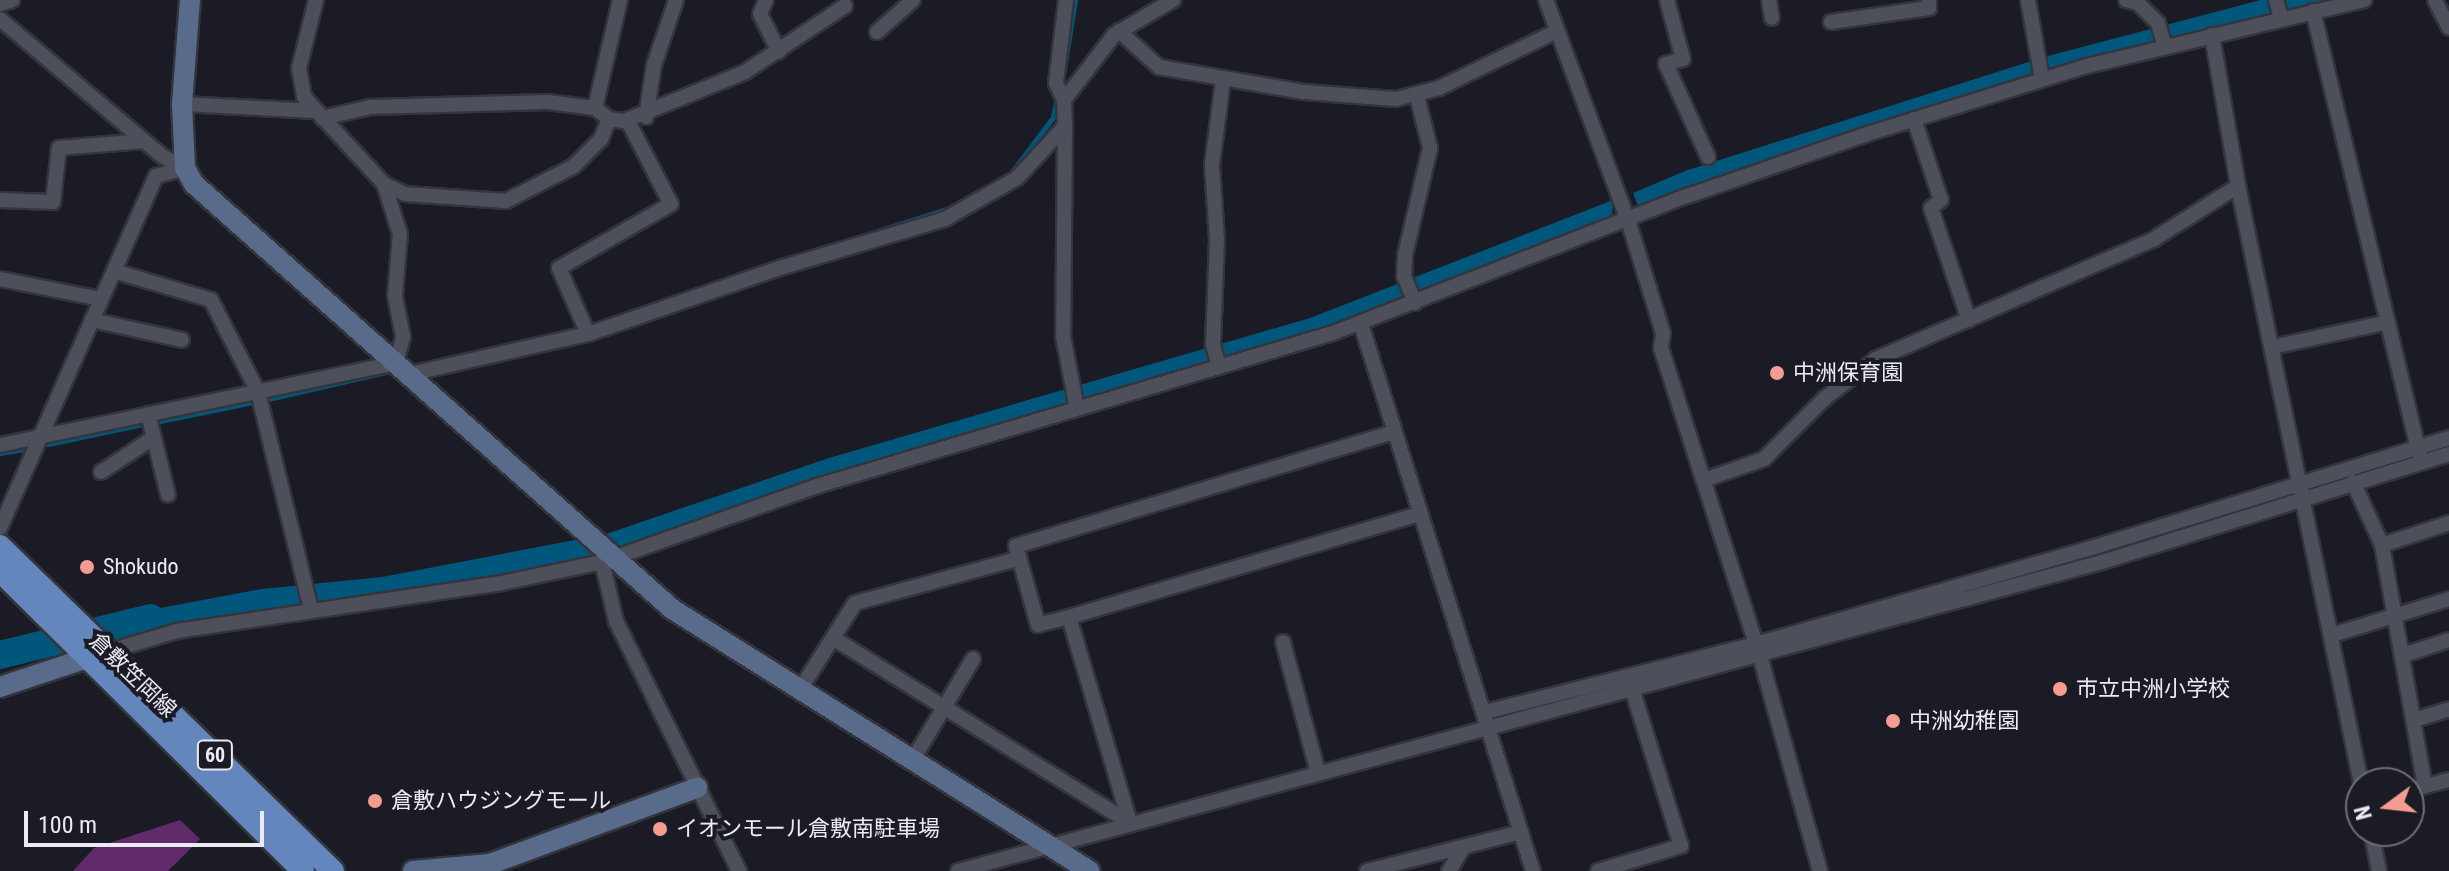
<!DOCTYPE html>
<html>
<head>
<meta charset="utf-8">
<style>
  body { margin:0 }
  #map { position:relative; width:2449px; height:871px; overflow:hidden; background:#1a1b25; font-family:"Roboto Condensed","Noto Sans JP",sans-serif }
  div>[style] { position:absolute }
  .forest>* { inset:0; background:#602b68 }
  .water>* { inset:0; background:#00577b }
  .stream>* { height:5px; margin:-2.5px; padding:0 2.5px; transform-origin:2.5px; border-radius:2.5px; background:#00577b }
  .river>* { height:28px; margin:-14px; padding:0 14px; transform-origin:14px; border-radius:14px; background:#00577b }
  .roads { filter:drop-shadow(2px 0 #34343c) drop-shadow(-2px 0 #34343c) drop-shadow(0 2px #34343c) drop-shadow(0 -2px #34343c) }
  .street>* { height:14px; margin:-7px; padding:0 7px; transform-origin:7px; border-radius:7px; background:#4d4f5a }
  .secondary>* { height:20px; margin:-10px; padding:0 10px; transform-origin:10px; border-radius:10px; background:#586b8b }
  .primary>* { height:22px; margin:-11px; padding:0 11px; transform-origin:11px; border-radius:11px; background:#6387bc }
  .dots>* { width:22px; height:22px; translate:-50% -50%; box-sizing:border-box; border:4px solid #1a1b25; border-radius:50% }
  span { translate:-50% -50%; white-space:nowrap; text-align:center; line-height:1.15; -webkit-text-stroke:8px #1a1b25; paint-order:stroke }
  .shield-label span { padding:2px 6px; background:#1a1b25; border:2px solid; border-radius:6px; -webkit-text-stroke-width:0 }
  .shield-label { font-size:20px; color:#eaebf3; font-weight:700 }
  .poi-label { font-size:22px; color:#eaebf3 }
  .left { translate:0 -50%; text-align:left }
  .street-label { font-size:22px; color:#eaebf3 }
  .north { position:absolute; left:2345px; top:767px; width:80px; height:80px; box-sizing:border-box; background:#1a1b25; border:2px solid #6d6e77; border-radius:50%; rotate:255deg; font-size:22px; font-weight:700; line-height:32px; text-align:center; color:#eaebf3 }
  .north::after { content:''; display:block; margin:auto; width:28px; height:36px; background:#f59c91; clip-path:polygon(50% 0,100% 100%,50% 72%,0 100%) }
  .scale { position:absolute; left:24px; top:811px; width:240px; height:36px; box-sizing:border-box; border:4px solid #eaebf3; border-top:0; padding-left:10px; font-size:24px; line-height:28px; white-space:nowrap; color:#eaebf3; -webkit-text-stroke:6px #1a1b25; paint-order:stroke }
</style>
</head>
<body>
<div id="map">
  <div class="forest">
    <div style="clip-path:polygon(180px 820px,200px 839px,168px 871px,73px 871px,94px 848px)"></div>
  </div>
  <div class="water">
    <div style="clip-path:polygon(2261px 0,2334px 0,2049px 70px,1685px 187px,1639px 208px,1633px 193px,1685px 171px,2044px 57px)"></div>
    <div style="clip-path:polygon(1613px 200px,1612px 218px,1313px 333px,834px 474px,582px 561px,123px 632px,107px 618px,262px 589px,382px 577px,606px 534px,829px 458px,1310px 318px)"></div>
    <div style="clip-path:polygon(37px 635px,51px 651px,0 665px,0 646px)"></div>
  </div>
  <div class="stream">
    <div style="left:1064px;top:69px;width:70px;rotate:-80.9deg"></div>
    <div style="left:1053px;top:116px;width:23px;rotate:-77deg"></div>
    <div style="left:1008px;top:177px;width:81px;rotate:-53deg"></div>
    <div style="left:868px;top:234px;width:86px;rotate:-17.6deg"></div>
    <div style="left:594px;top:324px;width:66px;rotate:-18.4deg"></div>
    <div style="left:268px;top:399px;width:130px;rotate:-12.9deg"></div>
    <div style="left:160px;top:421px;width:95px;rotate:-11.5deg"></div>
    <div style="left:48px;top:444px;width:97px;rotate:-11.9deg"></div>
    <div style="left:0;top:453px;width:25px;rotate:-9deg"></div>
  </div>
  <div class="river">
    <div style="left:0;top:655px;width:155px;rotate:-13.8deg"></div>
  </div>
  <div class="roads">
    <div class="street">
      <div style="left:316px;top:0;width:70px;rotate:104deg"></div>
      <div style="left:299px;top:68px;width:29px;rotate:80deg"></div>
      <div style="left:304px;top:97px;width:118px;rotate:47.4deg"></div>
      <div style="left:384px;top:184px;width:23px;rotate:25deg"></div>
      <div style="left:405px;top:194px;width:101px;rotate:4deg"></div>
      <div style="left:506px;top:201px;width:76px;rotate:-27.2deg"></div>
      <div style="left:574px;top:166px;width:38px;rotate:-45deg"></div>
      <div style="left:601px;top:139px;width:22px;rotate:-68deg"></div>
      <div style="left:620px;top:0;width:111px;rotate:103deg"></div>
      <div style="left:595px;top:108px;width:18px;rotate:38deg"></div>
      <div style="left:609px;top:119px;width:15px;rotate:8deg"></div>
      <div style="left:624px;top:121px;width:131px;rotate:-22deg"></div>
      <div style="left:745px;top:72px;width:120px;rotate:-33.4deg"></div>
      <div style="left:766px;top:0;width:15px;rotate:113deg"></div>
      <div style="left:760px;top:14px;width:42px;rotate:63.4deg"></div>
      <div style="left:1066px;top:0;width:84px;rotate:96.9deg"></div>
      <div style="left:1056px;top:83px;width:19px;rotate:65deg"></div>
      <div style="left:1064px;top:100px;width:26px;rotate:88deg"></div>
      <div style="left:1065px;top:126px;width:210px;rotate:90.5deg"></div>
      <div style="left:1063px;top:336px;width:74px;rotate:79.1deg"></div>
      <div style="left:1546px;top:0;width:235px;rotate:69.6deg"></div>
      <div style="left:1628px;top:220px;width:118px;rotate:72.8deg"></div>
      <div style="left:1663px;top:333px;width:15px;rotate:98deg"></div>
      <div style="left:1661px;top:348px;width:324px;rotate:72.2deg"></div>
      <div style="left:1760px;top:656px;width:223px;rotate:74.4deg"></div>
      <div style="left:1667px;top:0;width:61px;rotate:74.8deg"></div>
      <div style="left:1683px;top:59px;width:18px;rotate:164deg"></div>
      <div style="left:1666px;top:64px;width:102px;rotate:65.7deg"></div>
      <div style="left:1769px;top:0;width:18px;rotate:81deg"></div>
      <div style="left:2028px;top:0;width:80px;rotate:80deg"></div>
      <div style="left:2126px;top:0;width:12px;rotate:14deg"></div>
      <div style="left:2138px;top:3px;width:28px;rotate:45deg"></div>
      <div style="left:2158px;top:23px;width:25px;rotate:74deg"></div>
      <div style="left:2276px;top:0;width:19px;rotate:74deg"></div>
      <div style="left:2435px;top:0;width:31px;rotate:63deg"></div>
      <div style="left:0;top:4px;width:13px;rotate:-18deg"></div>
      <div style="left:2313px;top:11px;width:459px;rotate:76.5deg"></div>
      <div style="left:0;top:19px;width:212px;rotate:40.2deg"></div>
      <div style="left:162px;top:156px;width:26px;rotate:28deg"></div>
      <div style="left:1831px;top:22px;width:99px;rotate:-8.1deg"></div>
      <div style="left:1929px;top:8px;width:8px;rotate:-90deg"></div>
      <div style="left:1119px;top:31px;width:54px;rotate:42deg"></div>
      <div style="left:1159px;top:67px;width:147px;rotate:9.8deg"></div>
      <div style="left:1304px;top:92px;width:92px;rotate:4.4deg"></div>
      <div style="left:1396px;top:99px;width:44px;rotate:-14.3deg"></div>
      <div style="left:1439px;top:88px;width:131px;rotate:-25.8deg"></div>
      <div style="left:877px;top:32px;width:48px;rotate:-41.6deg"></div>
      <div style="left:2212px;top:35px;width:153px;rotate:80.2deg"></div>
      <div style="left:2238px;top:186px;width:610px;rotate:78.36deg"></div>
      <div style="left:1064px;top:100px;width:82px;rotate:-52.4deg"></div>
      <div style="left:1114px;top:35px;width:69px;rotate:-30.7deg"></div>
      <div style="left:182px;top:104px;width:134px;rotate:3deg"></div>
      <div style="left:646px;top:117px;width:53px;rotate:-81.3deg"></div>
      <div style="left:654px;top:65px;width:69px;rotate:-71.3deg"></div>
      <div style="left:322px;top:118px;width:49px;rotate:-12.9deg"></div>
      <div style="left:370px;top:107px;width:177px;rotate:-1.6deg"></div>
      <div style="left:547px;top:102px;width:48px;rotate:7.1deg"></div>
      <div style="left:1914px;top:119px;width:85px;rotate:71.6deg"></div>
      <div style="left:1941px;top:200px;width:13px;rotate:141deg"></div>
      <div style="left:1931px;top:208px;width:118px;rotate:71.3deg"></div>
      <div style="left:0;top:200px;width:53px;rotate:2.2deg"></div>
      <div style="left:53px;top:202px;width:54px;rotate:-83.7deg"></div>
      <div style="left:59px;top:148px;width:85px;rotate:-4.7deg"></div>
      <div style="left:114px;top:271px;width:101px;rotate:16.6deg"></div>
      <div style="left:211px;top:300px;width:103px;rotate:62.9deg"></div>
      <div style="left:258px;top:392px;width:223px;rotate:76.3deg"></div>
      <div style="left:0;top:279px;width:103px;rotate:11.2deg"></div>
      <div style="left:1415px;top:303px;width:29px;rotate:-112deg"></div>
      <div style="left:1404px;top:276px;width:21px;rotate:-87deg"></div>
      <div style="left:1405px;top:255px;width:110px;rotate:-76.8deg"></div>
      <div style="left:1430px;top:148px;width:54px;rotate:-104deg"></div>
      <div style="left:92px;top:320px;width:92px;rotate:12.5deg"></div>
      <div style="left:1361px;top:324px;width:573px;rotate:72.54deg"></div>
      <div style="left:588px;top:334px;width:72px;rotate:-113.7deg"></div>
      <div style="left:559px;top:268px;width:129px;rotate:-29.7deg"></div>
      <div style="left:671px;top:204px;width:93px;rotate:-117.4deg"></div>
      <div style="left:2272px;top:347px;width:115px;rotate:-12.1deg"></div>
      <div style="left:1219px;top:367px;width:24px;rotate:-105deg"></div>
      <div style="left:1213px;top:344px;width:104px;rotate:-87.8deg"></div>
      <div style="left:1217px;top:240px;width:75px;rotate:-93.8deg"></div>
      <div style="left:1212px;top:165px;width:86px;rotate:-82.6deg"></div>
      <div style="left:410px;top:374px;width:182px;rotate:-12.7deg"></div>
      <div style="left:588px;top:334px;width:206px;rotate:-19deg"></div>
      <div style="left:783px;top:267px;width:169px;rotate:-16.5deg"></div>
      <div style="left:945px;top:219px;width:83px;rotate:-29.7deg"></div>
      <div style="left:1017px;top:178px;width:71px;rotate:-47.3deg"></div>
      <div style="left:148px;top:414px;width:83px;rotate:76.1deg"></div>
      <div style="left:0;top:445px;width:404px;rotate:-11.7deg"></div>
      <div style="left:396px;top:363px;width:27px;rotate:-75deg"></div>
      <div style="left:403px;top:337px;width:42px;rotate:-101deg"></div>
      <div style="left:395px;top:296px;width:62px;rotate:-85.4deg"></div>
      <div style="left:400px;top:234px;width:52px;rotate:-107.7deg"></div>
      <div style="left:101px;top:472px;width:62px;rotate:-33.2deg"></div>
      <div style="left:1704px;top:480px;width:64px;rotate:-19.3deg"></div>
      <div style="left:1764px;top:459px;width:86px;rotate:-45deg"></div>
      <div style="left:1825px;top:398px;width:64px;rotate:-37.4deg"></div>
      <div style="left:1876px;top:359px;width:303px;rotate:-23.3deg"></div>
      <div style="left:2154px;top:239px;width:99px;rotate:-32.2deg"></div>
      <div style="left:2353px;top:482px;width:69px;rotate:65.3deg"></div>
      <div style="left:2382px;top:545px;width:245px;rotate:79.9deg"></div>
      <div style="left:0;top:528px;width:385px;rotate:-66.1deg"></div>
      <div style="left:156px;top:176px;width:30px;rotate:-15deg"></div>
      <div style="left:2382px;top:545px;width:71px;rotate:-18.2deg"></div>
      <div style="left:602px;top:562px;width:61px;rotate:76.7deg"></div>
      <div style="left:616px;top:621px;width:279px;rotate:63.8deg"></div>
      <div style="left:1069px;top:617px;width:366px;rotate:-16.4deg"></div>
      <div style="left:2332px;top:635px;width:122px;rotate:-17.1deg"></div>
      <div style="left:833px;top:638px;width:350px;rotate:31.9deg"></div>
      <div style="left:1283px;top:642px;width:136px;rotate:75deg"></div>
      <div style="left:103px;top:653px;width:77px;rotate:-16.6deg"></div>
      <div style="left:177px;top:631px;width:323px;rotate:-8.4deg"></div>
      <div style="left:497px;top:584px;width:107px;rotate:-11.8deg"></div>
      <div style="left:602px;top:562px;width:228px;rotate:-19.5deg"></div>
      <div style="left:817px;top:486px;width:538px;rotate:-16.52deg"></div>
      <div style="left:1333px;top:333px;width:380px;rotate:-21.2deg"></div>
      <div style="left:1687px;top:196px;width:190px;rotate:-19deg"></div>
      <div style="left:1867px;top:134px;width:230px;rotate:-17.2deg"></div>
      <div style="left:2087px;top:66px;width:285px;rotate:-13.4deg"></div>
      <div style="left:2404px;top:655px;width:47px;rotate:-18.4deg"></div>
      <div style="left:799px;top:691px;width:104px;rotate:-57.5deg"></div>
      <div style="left:855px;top:603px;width:168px;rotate:-15.2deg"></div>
      <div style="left:1485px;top:712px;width:279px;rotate:-14.1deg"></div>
      <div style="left:1756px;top:644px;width:356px;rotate:-16deg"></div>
      <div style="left:2098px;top:546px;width:367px;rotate:-17.1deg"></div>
      <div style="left:2414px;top:720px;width:37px;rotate:-17deg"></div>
      <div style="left:912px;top:761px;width:119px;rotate:-59.1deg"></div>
      <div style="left:2409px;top:790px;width:41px;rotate:-14deg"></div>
      <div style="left:1130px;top:823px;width:215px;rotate:-106.5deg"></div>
      <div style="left:1069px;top:617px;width:32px;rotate:166deg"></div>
      <div style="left:1038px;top:625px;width:82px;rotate:-105.6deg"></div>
      <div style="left:1016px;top:546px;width:394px;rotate:-16.8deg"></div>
      <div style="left:2371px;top:831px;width:41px;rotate:78.7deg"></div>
      <div style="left:958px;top:871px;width:1185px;rotate:-15.12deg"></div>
      <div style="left:2102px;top:562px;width:363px;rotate:-17.3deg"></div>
      <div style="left:1367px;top:871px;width:159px;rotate:-14.2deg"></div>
      <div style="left:1449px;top:871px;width:27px;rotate:-59deg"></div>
      <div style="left:1598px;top:871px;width:87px;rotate:-16.8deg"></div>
      <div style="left:1681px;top:846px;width:164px;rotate:-107.3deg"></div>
    </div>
    <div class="secondary">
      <div style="left:190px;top:0;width:104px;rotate:94.4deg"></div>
      <div style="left:182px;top:104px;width:64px;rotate:87.3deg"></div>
      <div style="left:185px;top:168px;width:18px;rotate:61deg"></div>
      <div style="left:194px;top:184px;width:640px;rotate:41.64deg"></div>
      <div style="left:672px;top:609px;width:493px;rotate:32.1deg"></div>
      <div style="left:0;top:687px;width:92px;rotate:-18.4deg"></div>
      <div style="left:413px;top:871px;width:77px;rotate:-5.2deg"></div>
      <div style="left:490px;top:864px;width:221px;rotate:-20.2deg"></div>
    </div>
    <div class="primary">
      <div style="left:0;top:546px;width:465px;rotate:44.3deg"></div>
      <div style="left:0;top:571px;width:426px;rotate:44.7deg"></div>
    </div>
  </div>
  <div class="dots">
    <div style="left:1777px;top:373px;background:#f59c91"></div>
    <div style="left:87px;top:567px;background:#f59c91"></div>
    <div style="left:2060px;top:689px;background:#f59c91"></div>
    <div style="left:1893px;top:721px;background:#f59c91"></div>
    <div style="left:375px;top:801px;background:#f59c91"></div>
    <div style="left:660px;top:829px;background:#f59c91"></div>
  </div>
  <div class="shield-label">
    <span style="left:215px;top:755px">60</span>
  </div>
  <div class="poi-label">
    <span class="left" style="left:1793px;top:373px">中洲保育園</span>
    <span class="left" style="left:103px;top:567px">Shokudo</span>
    <span class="left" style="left:2076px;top:689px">市立中洲小学校</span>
    <span class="left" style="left:1909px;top:721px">中洲幼稚園</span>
    <span class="left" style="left:391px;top:801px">倉敷ハウジングモール</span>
    <span class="left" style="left:676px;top:829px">イオンモール倉敷南駐車場</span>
  </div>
  <div class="street-label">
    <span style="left:133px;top:675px;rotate:44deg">倉敷笠岡線</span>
  </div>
  <div class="north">N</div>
  <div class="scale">100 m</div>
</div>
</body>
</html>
